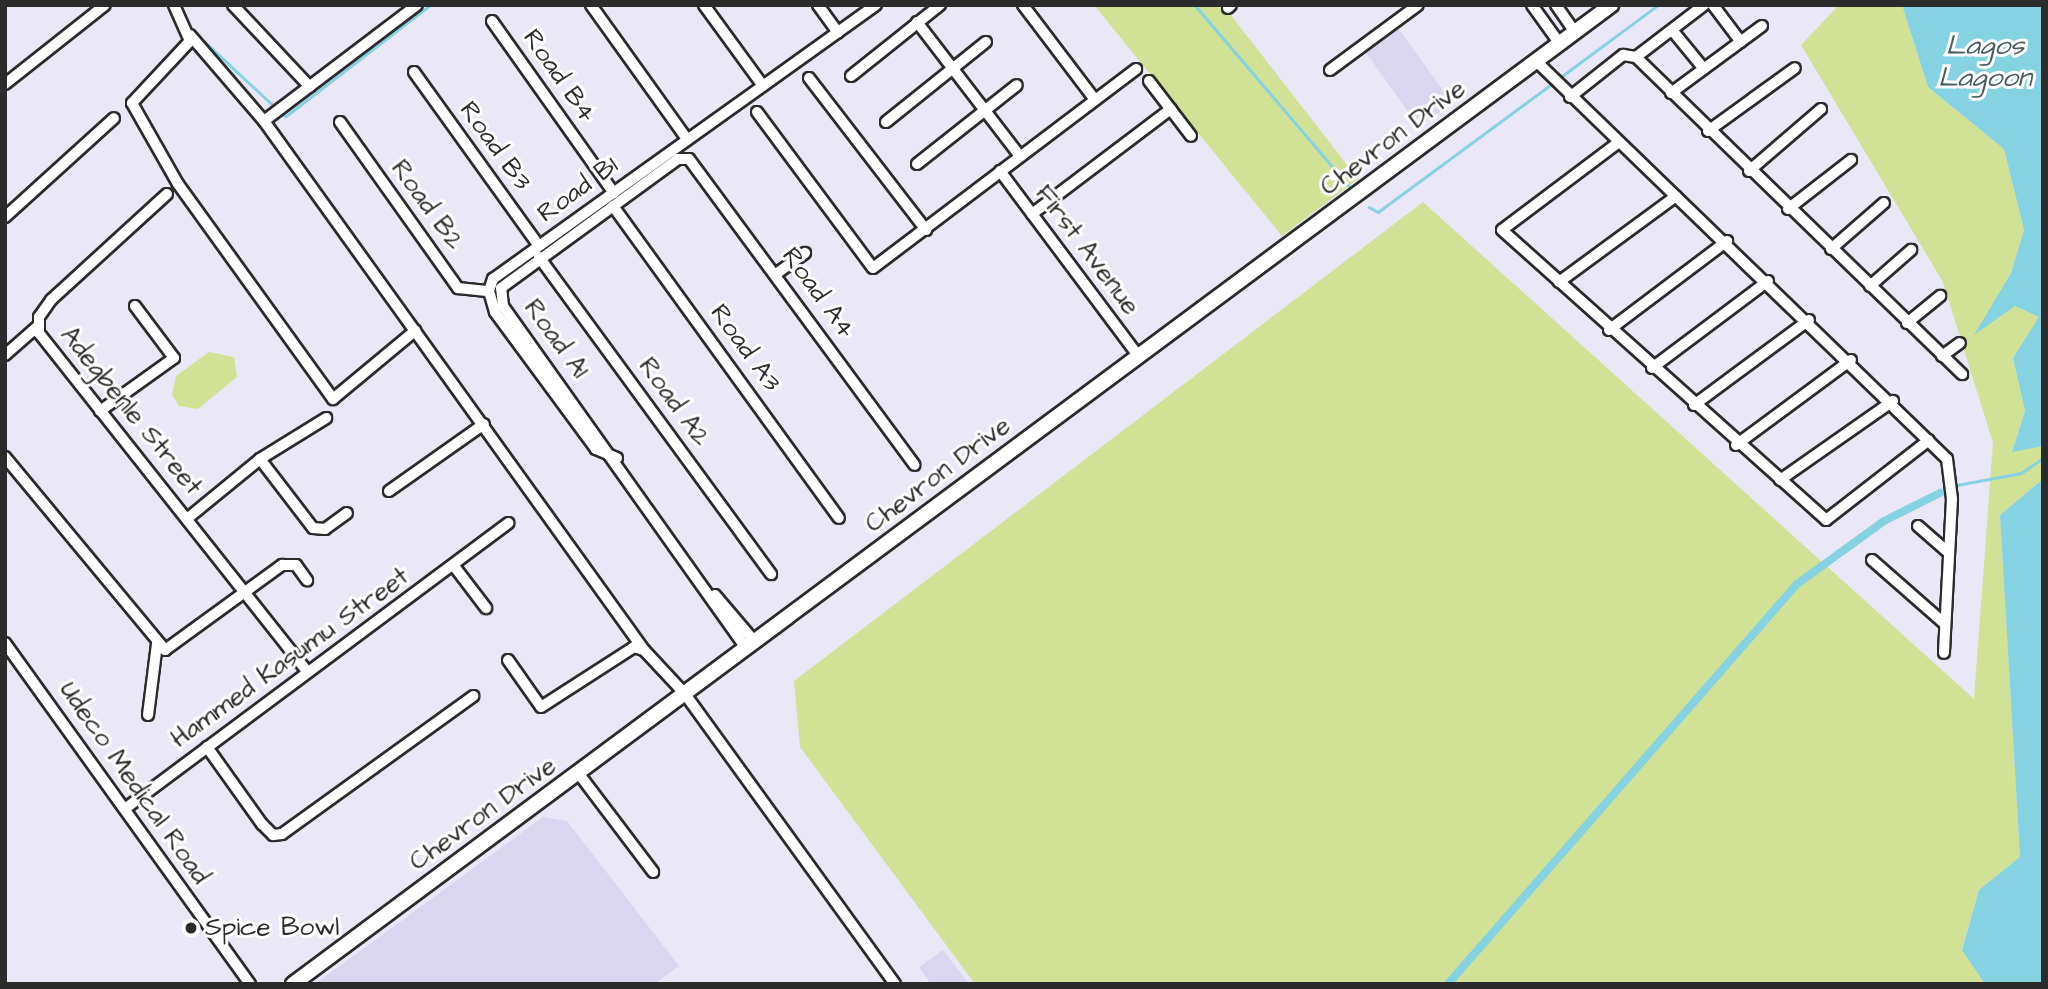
<!DOCTYPE html>
<html>
<head>
<meta charset="utf-8">
<style>
  body { margin:0 }
  #map { position:relative; width:2048px; height:989px; overflow:hidden; background:#eae7f6; font-family:"Architects Daughter",sans-serif }
  div>[style] { position:absolute }
  .built>* { inset:0; background:#dbd6f0 }
  .green>* { inset:0; background:#d1e195 }
  .water>* { inset:0; background:#84d2e2 }
  .stream>* { height:2.5px; margin:-1.25px; padding:0 1.25px; transform-origin:1.25px; border-radius:1.25px; background:#84d2e2 }
  .canal>* { height:8px; margin:-4px; padding:0 4px; transform-origin:4px; border-radius:4px; background:#84d2e2 }
  .roads { filter:drop-shadow(2px 0 #2b2b2b) drop-shadow(-2px 0 #2b2b2b) drop-shadow(0 2px #2b2b2b) drop-shadow(0 -2px #2b2b2b) }
  .minor>* { height:10px; margin:-5px; padding:0 5px; transform-origin:5px; border-radius:5px; background:#fff }
  .major>* { height:14px; margin:-7px; padding:0 7px; transform-origin:7px; border-radius:7px; background:#fff }
  .dots>* { width:19px; height:19px; translate:-50% -50%; box-sizing:border-box; border:4px solid #fff; border-radius:50% }
  span { translate:-50% -50%; white-space:nowrap; text-align:center; line-height:1.15; -webkit-text-stroke:6px #fff; paint-order:stroke }
  .street-label { font-size:26px; color:#2b2b2b }
  .poi-label { font-size:26px; color:#2b2b2b }
  .left { translate:0 -50%; text-align:left }
  .water-label { font-size:28px; color:#465d62; font-style:italic }
  .frame { position:absolute; inset:0; border:7px solid #2b2b2b; pointer-events:none }
</style>
</head>
<body>
<div id="map">
  <div class="built">
    <div style="clip-path:polygon(1398px 28px,1452px 103px,1419px 127px,1365px 51px)"></div>
    <div style="clip-path:polygon(543px 817px,567px 821px,679px 966px,654px 984px,315px 984px)"></div>
    <div style="clip-path:polygon(943px 950px,969px 984px,931px 984px,919px 967px)"></div>
  </div>
  <div class="green">
    <div style="clip-path:polygon(1094px 5px,1223px 5px,1358px 179px,1282px 236px)"></div>
    <div style="clip-path:polygon(1839px 5px,1902px 5px,1928px 87px,2004px 149px,2024px 230px,2011px 273px,1976px 333px,2015px 306px,2040px 317px,2013px 358px,2025px 411px,2012px 451px,2043px 446px,2043px 479px,2000px 515px,2020px 857px,1979px 890px,1962px 949px,1985px 984px,975px 984px,800px 747px,794px 681px,1423px 202px,1974px 699px,1993px 443px,1943px 282px,1801px 45px)"></div>
    <div style="clip-path:polygon(209px 352px,234px 357px,237px 377px,198px 409px,179px 406px,172px 395px,176px 376px)"></div>
  </div>
  <div class="water">
    <div style="clip-path:polygon(1902px 5px,2043px 5px,2043px 446px,2012px 452px,2025px 411px,2013px 358px,2039px 317px,2015px 306px,1974px 335px,2011px 273px,2024px 230px,2004px 149px,1928px 87px)"></div>
    <div style="clip-path:polygon(2043px 479px,2043px 984px,1985px 984px,1962px 950px,1979px 890px,2020px 857px,2000px 515px)"></div>
  </div>
  <div class="stream">
    <div style="left:1195px;top:5px;width:240px;rotate:49.6deg"></div>
    <div style="left:204px;top:41px;width:98px;rotate:42.9deg"></div>
    <div style="left:1558px;top:79px;width:124px;rotate:-36.5deg"></div>
    <div style="left:281px;top:112px;width:6px;rotate:39deg"></div>
    <div style="left:286px;top:116px;width:182px;rotate:-37.6deg"></div>
    <div style="left:1369px;top:207px;width:10px;rotate:29deg"></div>
    <div style="left:1378px;top:212px;width:217px;rotate:-36.4deg"></div>
    <div style="left:1957px;top:485px;width:65px;rotate:-10.6deg"></div>
    <div style="left:2021px;top:473px;width:27px;rotate:-34deg"></div>
  </div>
  <div class="canal">
    <div style="left:1448px;top:984px;width:531px;rotate:-48.9deg"></div>
    <div style="left:1797px;top:584px;width:107px;rotate:-35.9deg"></div>
    <div style="left:1884px;top:521px;width:63px;rotate:-26.6deg"></div>
  </div>
  <div class="roads">
    <div class="minor">
      <div style="left:174px;top:5px;width:39px;rotate:66deg"></div>
      <div style="left:190px;top:41px;width:85px;rotate:133.1deg"></div>
      <div style="left:132px;top:103px;width:93px;rotate:60.4deg"></div>
      <div style="left:178px;top:184px;width:265px;rotate:54.2deg"></div>
      <div style="left:333px;top:399px;width:107px;rotate:-39.7deg"></div>
      <div style="left:233px;top:5px;width:112px;rotate:46.8deg"></div>
      <div style="left:591px;top:5px;width:165px;rotate:54.4deg"></div>
      <div style="left:704px;top:5px;width:100px;rotate:53.9deg"></div>
      <div style="left:818px;top:5px;width:34px;rotate:54deg"></div>
      <div style="left:1023px;top:5px;width:119px;rotate:52.8deg"></div>
      <div style="left:1532px;top:5px;width:48px;rotate:54.3deg"></div>
      <div style="left:1556px;top:5px;width:33px;rotate:55deg"></div>
      <div style="left:1713px;top:5px;width:46px;rotate:52.9deg"></div>
      <div style="left:1228px;top:8px;width:4px;rotate:-45deg"></div>
      <div style="left:492px;top:21px;width:211px;rotate:54.7deg"></div>
      <div style="left:917px;top:22px;width:169px;rotate:52.5deg"></div>
      <div style="left:1672px;top:30px;width:50px;rotate:50.6deg"></div>
      <div style="left:190px;top:35px;width:113px;rotate:49.3deg"></div>
      <div style="left:264px;top:121px;width:651px;rotate:54.31deg"></div>
      <div style="left:1636px;top:57px;width:86px;rotate:-37.4deg"></div>
      <div style="left:1536px;top:61px;width:572px;rotate:44.08deg"></div>
      <div style="left:1947px;top:459px;width:40px;rotate:82.9deg"></div>
      <div style="left:1952px;top:499px;width:154px;rotate:93deg"></div>
      <div style="left:1330px;top:70px;width:109px;rotate:-36.5deg"></div>
      <div style="left:414px;top:72px;width:214px;rotate:54.3deg"></div>
      <div style="left:851px;top:76px;width:114px;rotate:-38.6deg"></div>
      <div style="left:809px;top:78px;width:192px;rotate:52.4deg"></div>
      <div style="left:1149px;top:81px;width:69px;rotate:52.6deg"></div>
      <div style="left:5px;top:84px;width:127px;rotate:-38.3deg"></div>
      <div style="left:1671px;top:93px;width:113px;rotate:-36.4deg"></div>
      <div style="left:1570px;top:97px;width:68px;rotate:-38.4deg"></div>
      <div style="left:1623px;top:55px;width:13px;rotate:9deg"></div>
      <div style="left:1636px;top:57px;width:455px;rotate:44.2deg"></div>
      <div style="left:757px;top:112px;width:194px;rotate:53.4deg"></div>
      <div style="left:873px;top:268px;width:330px;rotate:-37.1deg"></div>
      <div style="left:264px;top:121px;width:192px;rotate:-37.2deg"></div>
      <div style="left:340px;top:122px;width:204px;rotate:54.6deg"></div>
      <div style="left:458px;top:288px;width:31px;rotate:6deg"></div>
      <div style="left:886px;top:122px;width:128px;rotate:-38.7deg"></div>
      <div style="left:1708px;top:131px;width:107px;rotate:-35.9deg"></div>
      <div style="left:1619px;top:142px;width:146px;rotate:143.1deg"></div>
      <div style="left:1502px;top:230px;width:435px;rotate:41.8deg"></div>
      <div style="left:1826px;top:520px;width:130px;rotate:-37.8deg"></div>
      <div style="left:917px;top:164px;width:127px;rotate:-38.3deg"></div>
      <div style="left:1000px;top:171px;width:232px;rotate:53.2deg"></div>
      <div style="left:1749px;top:171px;width:95px;rotate:-40.7deg"></div>
      <div style="left:167px;top:194px;width:157px;rotate:137.6deg"></div>
      <div style="left:51px;top:300px;width:21px;rotate:125deg"></div>
      <div style="left:39px;top:317px;width:16px;rotate:90deg"></div>
      <div style="left:39px;top:333px;width:431px;rotate:51.6deg"></div>
      <div style="left:613px;top:206px;width:385px;rotate:54.1deg"></div>
      <div style="left:1788px;top:209px;width:80px;rotate:-37.9deg"></div>
      <div style="left:1032px;top:214px;width:174px;rotate:-37.1deg"></div>
      <div style="left:5px;top:217px;width:147px;rotate:-42.2deg"></div>
      <div style="left:1831px;top:249px;width:70px;rotate:-41deg"></div>
      <div style="left:539px;top:257px;width:393px;rotate:53.8deg"></div>
      <div style="left:776px;top:274px;width:36px;rotate:-36deg"></div>
      <div style="left:1559px;top:282px;width:145px;rotate:-36.3deg"></div>
      <div style="left:1870px;top:286px;width:55px;rotate:-41.3deg"></div>
      <div style="left:1907px;top:323px;width:43px;rotate:-39.3deg"></div>
      <div style="left:1609px;top:330px;width:148px;rotate:-37deg"></div>
      <div style="left:5px;top:355px;width:44px;rotate:-41.3deg"></div>
      <div style="left:1942px;top:356px;width:22px;rotate:-36deg"></div>
      <div style="left:1652px;top:368px;width:145px;rotate:-36.9deg"></div>
      <div style="left:1694px;top:405px;width:143px;rotate:-36.5deg"></div>
      <div style="left:100px;top:411px;width:91px;rotate:-35.6deg"></div>
      <div style="left:174px;top:358px;width:65px;rotate:-126.9deg"></div>
      <div style="left:1736px;top:445px;width:143px;rotate:-36.5deg"></div>
      <div style="left:5px;top:457px;width:251px;rotate:50.3deg"></div>
      <div style="left:165px;top:650px;width:145px;rotate:-36deg"></div>
      <div style="left:282px;top:565px;width:14px"></div>
      <div style="left:296px;top:565px;width:19px;rotate:54deg"></div>
      <div style="left:617px;top:458px;width:23px;rotate:-157deg"></div>
      <div style="left:596px;top:449px;width:170px;rotate:-126.4deg"></div>
      <div style="left:495px;top:312px;width:22px;rotate:-106deg"></div>
      <div style="left:489px;top:291px;width:13px;rotate:-72deg"></div>
      <div style="left:493px;top:279px;width:471px;rotate:-35.6deg"></div>
      <div style="left:260px;top:459px;width:87px;rotate:52.5deg"></div>
      <div style="left:313px;top:528px;width:12px;rotate:5deg"></div>
      <div style="left:325px;top:529px;width:27px;rotate:-36deg"></div>
      <div style="left:1780px;top:480px;width:138px;rotate:-35deg"></div>
      <div style="left:389px;top:491px;width:116px;rotate:-35.2deg"></div>
      <div style="left:188px;top:518px;width:93px;rotate:-39.3deg"></div>
      <div style="left:260px;top:459px;width:78px;rotate:-31.8deg"></div>
      <div style="left:1918px;top:526px;width:41px;rotate:41.1deg"></div>
      <div style="left:1872px;top:560px;width:97px;rotate:41.2deg"></div>
      <div style="left:454px;top:566px;width:53px;rotate:52.7deg"></div>
      <div style="left:715px;top:595px;width:62px;rotate:49.6deg"></div>
      <div style="left:5px;top:643px;width:420px;rotate:54.3deg"></div>
      <div style="left:746px;top:648px;width:420px;rotate:-125.4deg"></div>
      <div style="left:503px;top:306px;width:18px;rotate:-96deg"></div>
      <div style="left:501px;top:288px;width:219px;rotate:-36.1deg"></div>
      <div style="left:678px;top:159px;width:11px"></div>
      <div style="left:689px;top:159px;width:380px;rotate:53.6deg"></div>
      <div style="left:508px;top:660px;width:57px;rotate:54.9deg"></div>
      <div style="left:541px;top:707px;width:111px;rotate:-32.8deg"></div>
      <div style="left:634px;top:647px;width:10px;rotate:17deg"></div>
      <div style="left:644px;top:650px;width:60px;rotate:47deg"></div>
      <div style="left:685px;top:694px;width:358px;rotate:54.1deg"></div>
      <div style="left:148px;top:715px;width:72px;rotate:-82.8deg"></div>
      <div style="left:207px;top:747px;width:95px;rotate:54.5deg"></div>
      <div style="left:262px;top:824px;width:16px;rotate:45deg"></div>
      <div style="left:273px;top:835px;width:9px;rotate:-6deg"></div>
      <div style="left:282px;top:834px;width:236px;rotate:-35.8deg"></div>
      <div style="left:579px;top:774px;width:123px;rotate:52.9deg"></div>
      <div style="left:126px;top:808px;width:477px;rotate:-36.7deg"></div>
    </div>
    <div class="major">
      <div style="left:293px;top:984px;width:1642px;rotate:-36.6deg"></div>
    </div>
  </div>
  <div class="dots">
    <div style="left:191px;top:928px;background:#2b2b2b"></div>
  </div>
  <div class="street-label">
    <span style="left:559px;top:76px;rotate:55deg">Road B4</span>
    <span style="left:1393px;top:138px;rotate:-37deg">Chevron Drive</span>
    <span style="left:495px;top:146px;rotate:54deg">Road B3</span>
    <span style="left:578px;top:190px;rotate:-36deg">Road B1</span>
    <span style="left:427px;top:205px;rotate:54deg">Road B2</span>
    <span style="left:1087px;top:250px;rotate:53deg">First Avenue</span>
    <span style="left:818px;top:293px;rotate:54deg">Road A4</span>
    <span style="left:556px;top:339px;rotate:54deg">Road A1</span>
    <span style="left:745px;top:348px;rotate:54deg">Road A3</span>
    <span style="left:674px;top:402px;rotate:54deg">Road A2</span>
    <span style="left:131px;top:411px;rotate:51deg">Adegbenle Street</span>
    <span style="left:938px;top:475px;rotate:-37deg">Chevron Drive</span>
    <span style="left:290px;top:658px;rotate:-36deg">Hammed Kasumu Street</span>
    <span style="left:134px;top:783px;rotate:55deg">Udeco Medical Road</span>
    <span style="left:483px;top:814px;rotate:-36deg">Chevron Drive</span>
  </div>
  <div class="poi-label">
    <span class="left" style="left:205px;top:928px">Spice Bowl</span>
  </div>
  <div class="water-label">
    <span style="left:1985px;top:62px">Lagos<br>Lagoon</span>
  </div>
  <div class="frame"></div>
</div>
</body>
</html>
